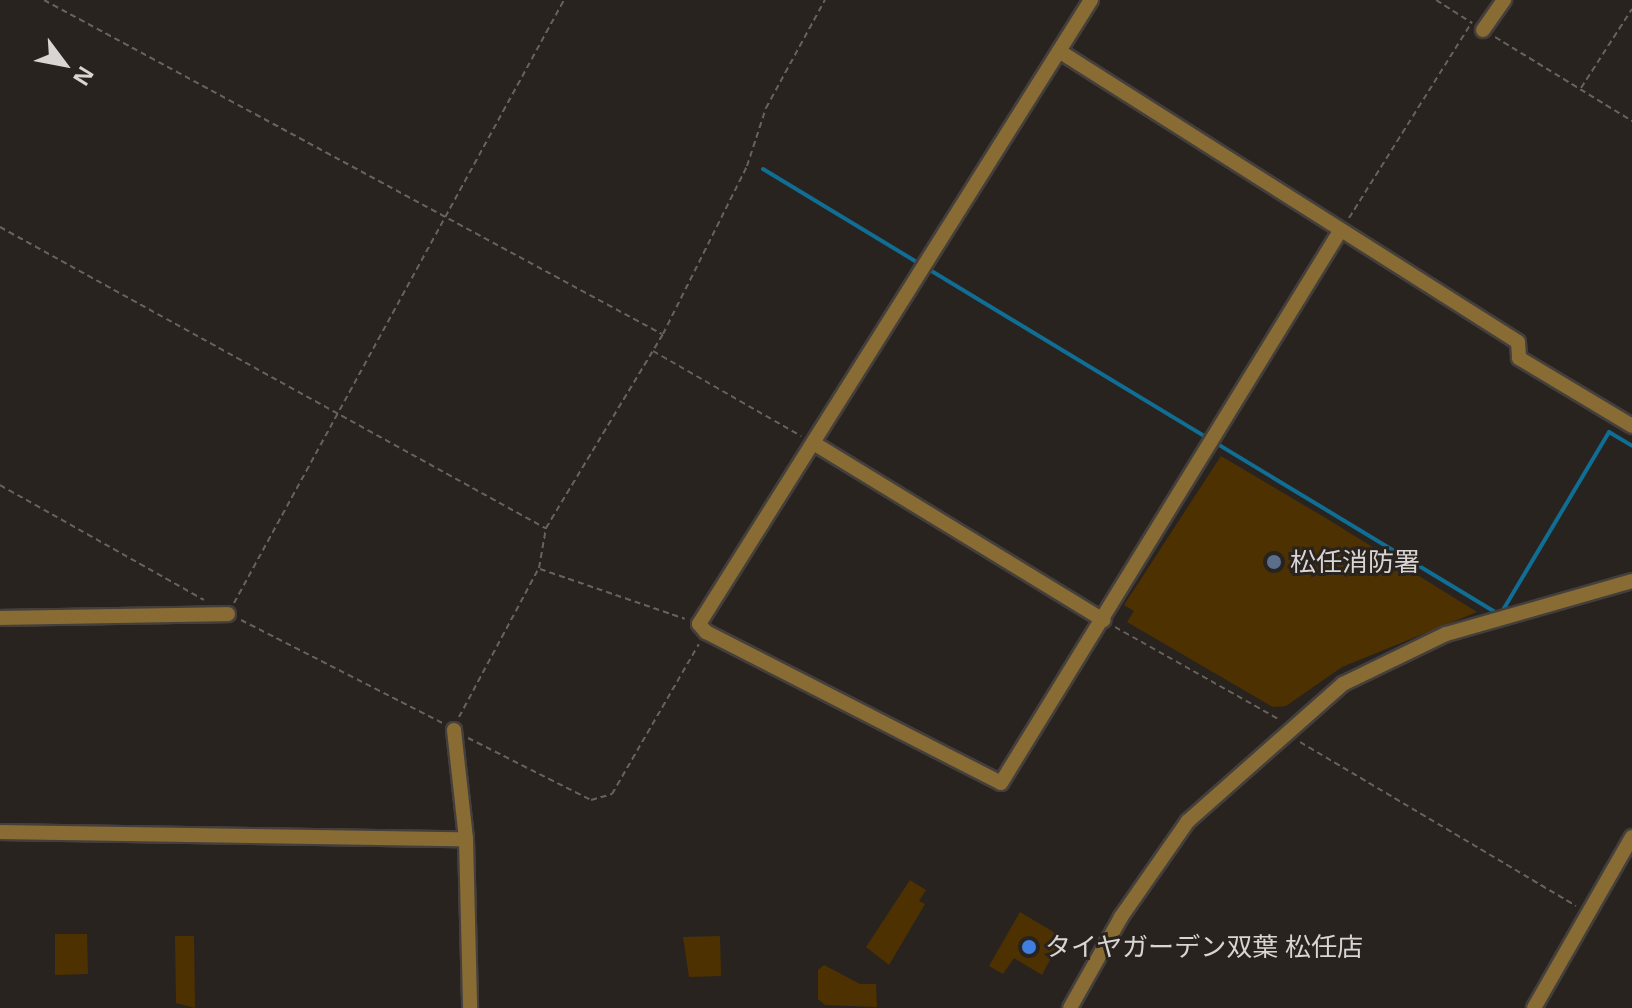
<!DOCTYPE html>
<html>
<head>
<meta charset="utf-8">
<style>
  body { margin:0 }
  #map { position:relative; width:1632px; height:1008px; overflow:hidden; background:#28231f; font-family:"Open Sans","Noto Sans JP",sans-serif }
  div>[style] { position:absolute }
  .stream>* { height:4px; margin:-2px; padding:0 2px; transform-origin:2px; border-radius:2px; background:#106e94 }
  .building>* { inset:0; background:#4e3100 }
  .path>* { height:2px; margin-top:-1px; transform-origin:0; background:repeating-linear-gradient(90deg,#67625e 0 6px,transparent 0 10px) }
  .roads { filter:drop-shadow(2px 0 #443f3c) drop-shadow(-2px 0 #443f3c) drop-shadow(0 2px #443f3c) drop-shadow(0 -2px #443f3c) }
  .minor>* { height:14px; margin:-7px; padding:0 7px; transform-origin:7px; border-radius:7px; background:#886c33 }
  .dots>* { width:22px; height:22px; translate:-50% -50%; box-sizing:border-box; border:4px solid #28231f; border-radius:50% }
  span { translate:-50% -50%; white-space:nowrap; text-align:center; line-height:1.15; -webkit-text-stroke:6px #28231f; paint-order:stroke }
  .poi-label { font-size:26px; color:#d9d5d2 }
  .left { translate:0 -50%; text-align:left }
  .north { position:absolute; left:24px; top:24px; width:80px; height:80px; -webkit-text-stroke:6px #28231f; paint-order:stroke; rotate:122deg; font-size:22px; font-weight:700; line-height:32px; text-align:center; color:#d9d5d2 }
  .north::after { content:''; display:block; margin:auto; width:28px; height:36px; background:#d9d5d2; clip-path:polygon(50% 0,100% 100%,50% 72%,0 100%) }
</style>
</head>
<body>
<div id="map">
  <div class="stream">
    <div style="left:763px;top:169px;width:861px;rotate:31.18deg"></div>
    <div style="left:1500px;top:615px;width:213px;rotate:-59.2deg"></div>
    <div style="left:1609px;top:432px;width:27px;rotate:31deg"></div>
  </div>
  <div class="building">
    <div style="clip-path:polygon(1221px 456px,1329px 520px,1477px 612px,1342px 667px,1286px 706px,1273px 707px,1127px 622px,1134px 611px,1124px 605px)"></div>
    <div style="clip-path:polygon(910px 880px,926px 890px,919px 901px,925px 904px,889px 965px,866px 947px)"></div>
    <div style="clip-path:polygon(1020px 912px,1062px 937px,1042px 975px,1014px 958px,1003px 974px,989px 966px)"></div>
    <div style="clip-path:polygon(55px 934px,87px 934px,88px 974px,55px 975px)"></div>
    <div style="clip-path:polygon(175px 936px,194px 936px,195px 1008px,176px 1003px)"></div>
    <div style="clip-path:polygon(720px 936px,721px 976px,689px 977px,683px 937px)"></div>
    <div style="clip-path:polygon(824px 965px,860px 984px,876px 984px,877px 1007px,825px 1005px,818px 999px,818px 970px)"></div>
  </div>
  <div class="path">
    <div style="left:44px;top:0;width:702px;rotate:28.39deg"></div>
    <div style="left:1436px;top:0;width:43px;rotate:32.6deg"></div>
    <div style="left:1495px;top:37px;width:161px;rotate:31.5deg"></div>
    <div style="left:1581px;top:88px;width:94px;rotate:-57.2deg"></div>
    <div style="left:1349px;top:218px;width:226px;rotate:-57.9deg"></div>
    <div style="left:0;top:227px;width:623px;rotate:28.91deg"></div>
    <div style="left:653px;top:351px;width:171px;rotate:29.9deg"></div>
    <div style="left:0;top:485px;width:234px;rotate:29.4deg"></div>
    <div style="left:540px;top:569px;width:153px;rotate:19deg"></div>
    <div style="left:234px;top:603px;width:687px;rotate:-61.31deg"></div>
    <div style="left:241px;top:620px;width:226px;rotate:27.1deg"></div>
    <div style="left:1115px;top:627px;width:189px;rotate:29.4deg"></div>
    <div style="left:459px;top:717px;width:169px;rotate:-61.8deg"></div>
    <div style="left:539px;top:568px;width:41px;rotate:-80.1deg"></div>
    <div style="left:546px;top:528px;width:227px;rotate:-58.9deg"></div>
    <div style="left:663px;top:334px;width:188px;rotate:-63.4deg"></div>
    <div style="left:747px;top:166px;width:61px;rotate:-71.9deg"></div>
    <div style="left:766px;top:108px;width:123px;rotate:-61.4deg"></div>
    <div style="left:468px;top:738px;width:138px;rotate:26.8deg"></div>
    <div style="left:591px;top:800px;width:22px;rotate:-16deg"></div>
    <div style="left:612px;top:794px;width:173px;rotate:-59.9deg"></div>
    <div style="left:1300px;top:742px;width:321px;rotate:30.7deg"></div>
  </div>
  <div class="roads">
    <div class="minor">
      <div style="left:1091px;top:0;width:737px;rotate:122.14deg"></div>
      <div style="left:699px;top:624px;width:11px;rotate:49deg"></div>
      <div style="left:706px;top:632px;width:331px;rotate:27.1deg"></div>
      <div style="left:1001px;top:783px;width:648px;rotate:-58.44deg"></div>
      <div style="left:1483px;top:30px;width:37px;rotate:-55deg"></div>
      <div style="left:1059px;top:51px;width:543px;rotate:32.37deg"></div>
      <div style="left:1518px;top:342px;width:16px;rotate:86deg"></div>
      <div style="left:1519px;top:358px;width:132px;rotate:31deg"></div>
      <div style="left:815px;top:444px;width:338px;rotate:31.4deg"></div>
      <div style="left:0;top:618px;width:228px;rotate:-1deg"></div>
      <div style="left:454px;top:730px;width:110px;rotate:83.7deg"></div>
      <div style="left:466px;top:839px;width:169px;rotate:88.6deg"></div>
      <div style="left:0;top:832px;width:466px;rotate:0.9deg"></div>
      <div style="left:1070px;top:1008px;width:104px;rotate:-60.7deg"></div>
      <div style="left:1121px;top:917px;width:117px;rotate:-55.1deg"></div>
      <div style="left:1188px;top:821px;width:207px;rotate:-41.5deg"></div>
      <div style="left:1343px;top:684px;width:114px;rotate:-25.9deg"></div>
      <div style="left:1446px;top:634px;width:193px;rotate:-15.9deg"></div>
      <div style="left:1534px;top:1008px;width:197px;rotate:-60.2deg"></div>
    </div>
  </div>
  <div class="dots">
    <div style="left:1274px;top:562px;background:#5c6f8a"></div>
    <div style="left:1029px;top:947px;background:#3f7fe0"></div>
  </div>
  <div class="poi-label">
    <span class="left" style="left:1290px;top:562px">松任消防署</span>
    <span class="left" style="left:1045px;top:947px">タイヤガーデン双葉 松任店</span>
  </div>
  <div class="north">N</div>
</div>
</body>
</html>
